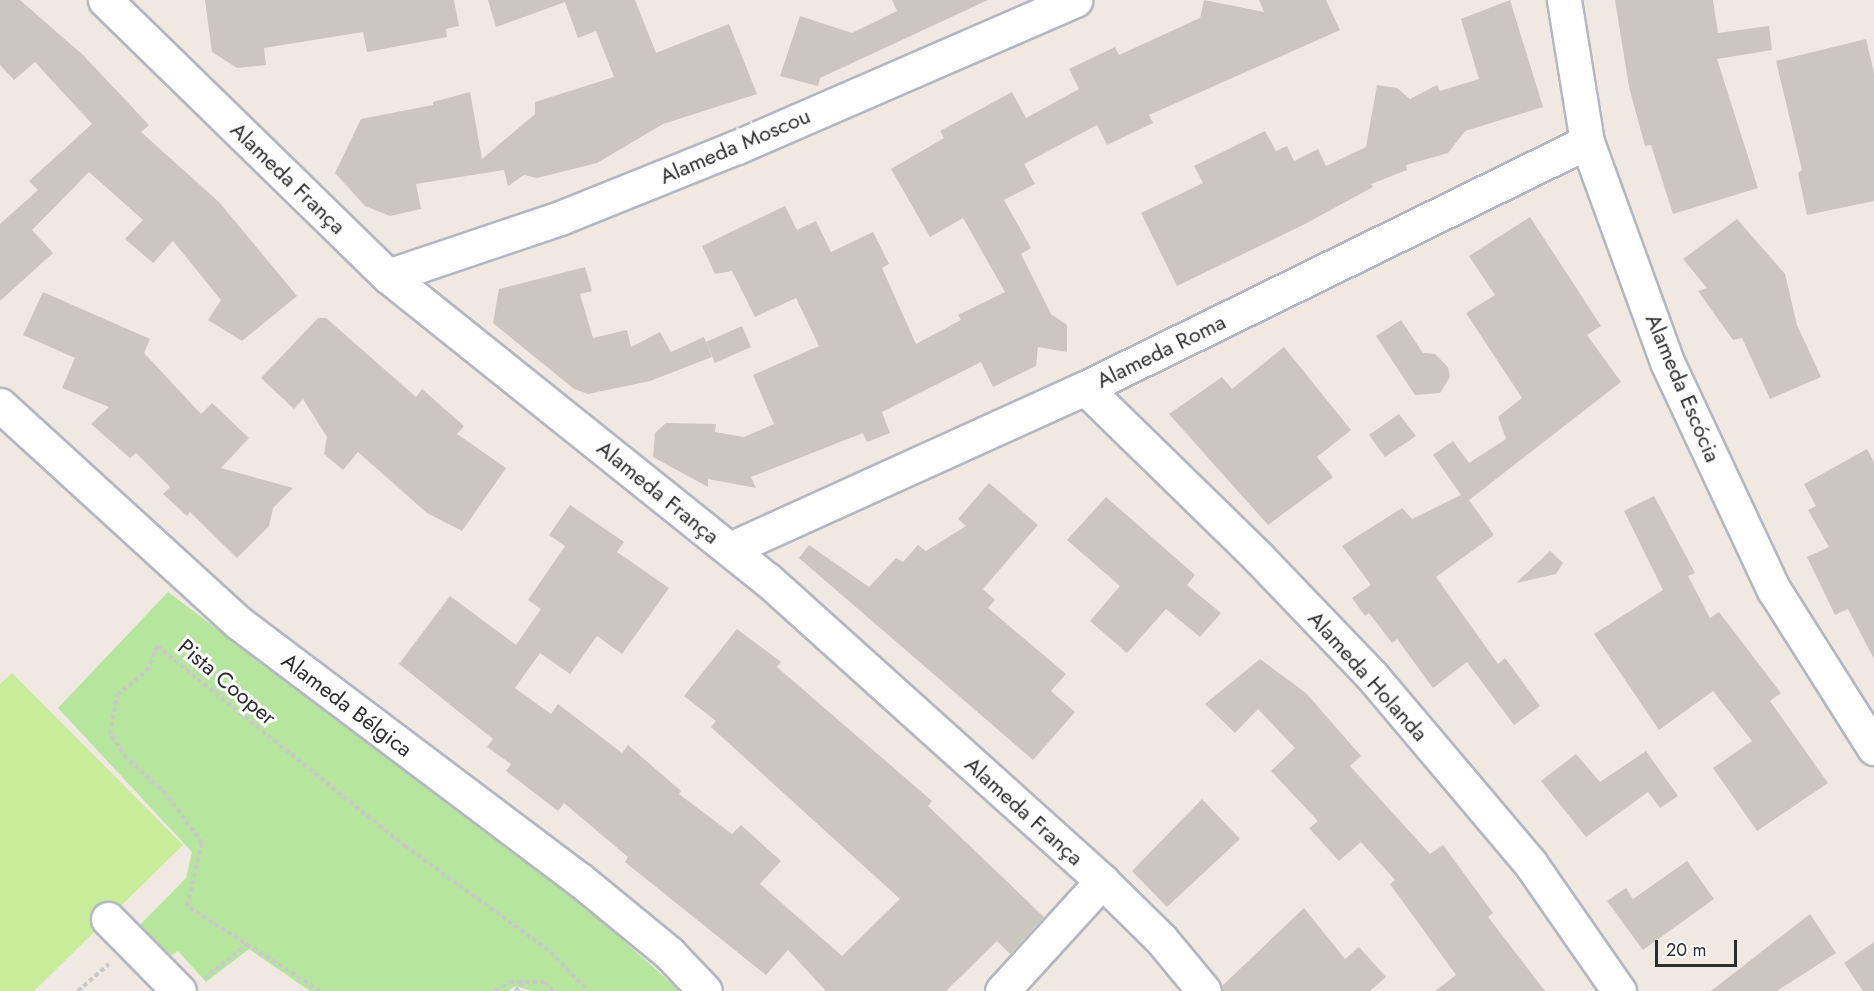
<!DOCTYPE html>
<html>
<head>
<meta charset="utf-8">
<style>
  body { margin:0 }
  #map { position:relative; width:1874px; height:991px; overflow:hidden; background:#efe9e1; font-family:Jost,sans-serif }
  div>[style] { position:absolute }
  .green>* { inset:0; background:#b6e59e }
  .pitch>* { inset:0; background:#c9ec9a }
  .building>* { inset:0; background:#cbc7bf }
  .path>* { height:4px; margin-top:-2px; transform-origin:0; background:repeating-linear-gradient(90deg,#c9c9c9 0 4.5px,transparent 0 7.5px) }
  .roads { filter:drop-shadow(2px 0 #b4b7c1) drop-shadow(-2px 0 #b4b7c1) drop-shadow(0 2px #b4b7c1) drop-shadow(0 -2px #b4b7c1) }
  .minor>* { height:33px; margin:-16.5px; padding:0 16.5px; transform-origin:16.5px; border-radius:16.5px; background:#fff }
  span { translate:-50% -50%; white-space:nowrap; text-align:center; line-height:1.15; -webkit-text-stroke:6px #fff; paint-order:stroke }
  .street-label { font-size:22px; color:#2e2e2e }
  .scale { position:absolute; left:1655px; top:940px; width:82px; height:27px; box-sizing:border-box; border:3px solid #2e2e2e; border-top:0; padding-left:8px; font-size:18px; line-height:21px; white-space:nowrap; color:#2e2e2e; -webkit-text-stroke:4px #fff; paint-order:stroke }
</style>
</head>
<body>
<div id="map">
  <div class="green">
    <div style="clip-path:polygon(168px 592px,596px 916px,680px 991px,533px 991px,515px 986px,508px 991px,310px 991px,249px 949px,206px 982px,178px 951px,167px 958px,138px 927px,186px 878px,192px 852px,58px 708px)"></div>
  </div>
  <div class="pitch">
    <div style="clip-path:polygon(12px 673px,183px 845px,34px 991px,0 991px,0 684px)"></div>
  </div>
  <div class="building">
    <div style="clip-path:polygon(0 0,20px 0,83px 55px,149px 125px,141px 132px,219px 202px,297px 296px,242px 341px,208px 320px,221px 300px,173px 241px,153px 263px,125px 239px,143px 220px,89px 172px,32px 230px,53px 253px,0 301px,0 224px,38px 190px,29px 181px,92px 124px,35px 62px,14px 80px,0 65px)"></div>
    <div style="clip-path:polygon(205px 0,454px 0,459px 26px,446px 29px,447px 37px,367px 52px,363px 32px,264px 48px,266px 65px,237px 68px,212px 52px)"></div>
    <div style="clip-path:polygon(488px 0,635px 0,656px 53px,729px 24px,757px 94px,663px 124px,597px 163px,537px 178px,524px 175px,508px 186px,504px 170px,416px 184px,421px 209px,390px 216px,365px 206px,335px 173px,361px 119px,433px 105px,433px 102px,470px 92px,482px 159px,535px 114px,535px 102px,614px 77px,596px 31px,578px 38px,565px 2px,496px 27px)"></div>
    <div style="clip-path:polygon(892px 0,988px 0,820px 78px,818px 86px,780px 76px,800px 16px,852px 33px,897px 11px)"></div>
    <div style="clip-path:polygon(1204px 0,1264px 12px,1259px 0,1326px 0,1340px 30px,1149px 115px,1153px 123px,1107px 145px,1097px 125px,1024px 164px,1035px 184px,1004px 200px,1031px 248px,1021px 254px,1051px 314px,1067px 325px,1067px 352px,1038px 347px,1036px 366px,993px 387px,981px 362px,882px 412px,890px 433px,867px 442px,863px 433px,751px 477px,756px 488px,708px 479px,708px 487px,653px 457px,655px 433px,666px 423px,716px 424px,715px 432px,744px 437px,774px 424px,753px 375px,819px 346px,796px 298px,755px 317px,732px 271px,715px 274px,702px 246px,785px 206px,797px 230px,816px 221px,831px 252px,873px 232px,889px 264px,882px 268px,916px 344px,961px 320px,958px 315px,1005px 292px,963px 218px,930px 237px,891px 169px,944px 138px,940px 131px,1012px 92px,1026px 118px,1079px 89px,1069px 69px,1115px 47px,1119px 55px,1200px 18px)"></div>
    <div style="clip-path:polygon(1510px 0,1543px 107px,1465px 131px,1448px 153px,1406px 165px,1407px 170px,1371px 184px,1373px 187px,1305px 224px,1177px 286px,1141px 213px,1203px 183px,1194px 166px,1265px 131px,1276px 151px,1287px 146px,1294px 161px,1318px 149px,1326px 166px,1366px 147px,1377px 85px,1397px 88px,1410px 99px,1437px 85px,1440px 91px,1479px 79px,1461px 19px)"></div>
    <div style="clip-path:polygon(1615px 0,1713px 0,1718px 33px,1769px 26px,1772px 50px,1717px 59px,1758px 188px,1673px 214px,1651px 145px,1645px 146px,1629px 87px)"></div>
    <div style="clip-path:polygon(1866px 39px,1874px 73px,1874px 201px,1807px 215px,1798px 173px,1802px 170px,1776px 61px)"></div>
    <div style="clip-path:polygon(1530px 217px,1601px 326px,1587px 335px,1621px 382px,1469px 500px,1494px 535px,1436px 577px,1498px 664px,1505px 658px,1540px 706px,1514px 725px,1467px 662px,1433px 688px,1397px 639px,1392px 643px,1369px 613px,1365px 616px,1352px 598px,1371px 585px,1342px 546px,1402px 508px,1412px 519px,1461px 495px,1433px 455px,1453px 441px,1469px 463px,1506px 439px,1498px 417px,1522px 398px,1466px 313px,1495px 295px,1469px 256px)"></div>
    <div style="clip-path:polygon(1737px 219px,1785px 274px,1797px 325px,1821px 377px,1770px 399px,1742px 338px,1733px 340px,1698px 291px,1707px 288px,1683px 259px)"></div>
    <div style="clip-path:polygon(585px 267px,592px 291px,580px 294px,593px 338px,627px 330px,631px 347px,660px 332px,671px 352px,704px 337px,712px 357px,650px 381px,588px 394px,574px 389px,493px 323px,499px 289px)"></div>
    <div style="clip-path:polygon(43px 292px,150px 339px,144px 353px,201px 414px,212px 403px,249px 438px,221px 468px,293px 488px,273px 508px,269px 526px,237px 558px,190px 512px,187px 516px,163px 494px,170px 487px,136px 453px,130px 458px,91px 424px,109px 407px,62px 388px,75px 358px,23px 335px)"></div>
    <div style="clip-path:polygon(318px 318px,326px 318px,416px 397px,422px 389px,464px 426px,457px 434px,506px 468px,462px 531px,427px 513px,358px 452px,343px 470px,324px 454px,327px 437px,303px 399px,294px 409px,261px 378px)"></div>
    <div style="clip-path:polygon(1401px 320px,1423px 353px,1435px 354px,1448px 367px,1450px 377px,1440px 393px,1415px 395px,1376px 336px)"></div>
    <div style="clip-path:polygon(742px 326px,751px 347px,715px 363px,706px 342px)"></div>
    <div style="clip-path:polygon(1284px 347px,1351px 430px,1317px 457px,1333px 477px,1268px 525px,1169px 414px,1222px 377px,1232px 389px)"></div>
    <div style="clip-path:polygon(1399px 414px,1416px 436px,1385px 457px,1369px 435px)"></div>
    <div style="clip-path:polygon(1867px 449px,1874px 462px,1874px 659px,1848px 609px,1835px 615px,1807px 557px,1829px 547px,1808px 510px,1816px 506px,1804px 484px)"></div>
    <div style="clip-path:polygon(989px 483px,1038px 525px,983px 589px,995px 600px,988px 608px,1066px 674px,1051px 691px,1075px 712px,1033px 760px,799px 558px,809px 545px,869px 587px,896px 558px,903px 562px,918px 545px,926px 551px,966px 526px,958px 519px)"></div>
    <div style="clip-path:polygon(1654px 496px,1695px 573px,1688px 576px,1710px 618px,1719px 612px,1781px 693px,1770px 701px,1828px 783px,1757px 831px,1713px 768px,1752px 741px,1713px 691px,1659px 730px,1594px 634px,1663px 590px,1624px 511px)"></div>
    <div style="clip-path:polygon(1106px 497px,1195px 575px,1187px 585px,1221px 613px,1200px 637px,1166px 609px,1127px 653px,1090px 621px,1120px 586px,1067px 540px)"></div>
    <div style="clip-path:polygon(570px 505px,624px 542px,617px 552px,669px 588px,622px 654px,597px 636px,570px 674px,540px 653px,515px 688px,551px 714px,558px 704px,622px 753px,628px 745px,681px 791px,679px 794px,732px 834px,741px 825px,781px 861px,760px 884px,842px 956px,900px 899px,711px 727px,716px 721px,684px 696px,737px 629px,781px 662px,777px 667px,932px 801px,928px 806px,1044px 917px,1010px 954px,997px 941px,946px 991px,826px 991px,788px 950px,766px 975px,625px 862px,628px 857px,564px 803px,558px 811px,506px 771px,511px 764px,487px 747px,493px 739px,399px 664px,450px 596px,516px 645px,541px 609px,528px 600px,565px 546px,549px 535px)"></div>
    <div style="clip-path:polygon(1550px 551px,1563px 563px,1556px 574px,1516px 583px)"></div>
    <div style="clip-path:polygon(1260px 659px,1306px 693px,1361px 756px,1350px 766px,1430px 854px,1443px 845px,1493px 913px,1488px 917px,1545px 991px,1435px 991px,1456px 975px,1390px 884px,1395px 880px,1361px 842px,1339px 861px,1309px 828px,1318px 821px,1271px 771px,1295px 748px,1258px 709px,1235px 733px,1205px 704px)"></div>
    <div style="clip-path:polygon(1646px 751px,1678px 796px,1660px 808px,1648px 792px,1586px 837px,1541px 781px,1576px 754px,1600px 782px)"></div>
    <div style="clip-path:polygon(1202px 799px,1240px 839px,1167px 907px,1132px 871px)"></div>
    <div style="clip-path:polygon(1687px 861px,1714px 899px,1643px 950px,1607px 901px,1626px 888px,1633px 899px)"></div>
    <div style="clip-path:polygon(1304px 908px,1345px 959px,1359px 947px,1386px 977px,1370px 991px,1222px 991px,1222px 986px)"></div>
    <div style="clip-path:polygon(1810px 914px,1836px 953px,1777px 991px,1711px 991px)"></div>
    <div style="clip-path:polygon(1874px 942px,1874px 991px,1863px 991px,1844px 963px)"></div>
  </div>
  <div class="path">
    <div style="left:204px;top:979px;width:58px;rotate:-38.7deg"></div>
    <div style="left:78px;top:991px;width:41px;rotate:-41.1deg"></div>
    <div style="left:320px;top:991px;width:158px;rotate:-147.4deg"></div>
    <div style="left:187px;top:906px;width:65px;rotate:-76.6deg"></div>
    <div style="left:202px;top:843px;width:61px;rotate:-126.3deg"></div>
    <div style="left:166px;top:794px;width:53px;rotate:-137.3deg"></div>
    <div style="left:127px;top:758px;width:29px;rotate:-125deg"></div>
    <div style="left:110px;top:734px;width:40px;rotate:-80deg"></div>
    <div style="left:117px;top:695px;width:38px;rotate:-39deg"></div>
    <div style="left:147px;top:671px;width:27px;rotate:-68deg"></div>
    <div style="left:157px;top:646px;width:319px;rotate:38.9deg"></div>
    <div style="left:405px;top:846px;width:180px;rotate:36deg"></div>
    <div style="left:551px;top:952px;width:54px;rotate:46.5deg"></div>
    <div style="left:495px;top:991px;width:17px;rotate:-31deg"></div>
    <div style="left:510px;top:982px;width:35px"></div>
    <div style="left:545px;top:982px;width:12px;rotate:48deg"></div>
    <div style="left:515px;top:991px;width:13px;rotate:-42deg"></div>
  </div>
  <div class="roads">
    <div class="minor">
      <div style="left:105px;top:0;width:395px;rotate:44.3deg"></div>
      <div style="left:388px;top:276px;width:487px;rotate:38.7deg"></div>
      <div style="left:768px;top:580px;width:450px;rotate:42deg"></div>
      <div style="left:1102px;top:881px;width:83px;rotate:44.5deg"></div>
      <div style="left:1161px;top:939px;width:67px;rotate:50.4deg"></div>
      <div style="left:1564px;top:0;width:144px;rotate:80.8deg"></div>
      <div style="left:1587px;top:142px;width:234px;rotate:70deg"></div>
      <div style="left:1667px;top:362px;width:252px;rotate:64.9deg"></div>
      <div style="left:1774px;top:590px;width:187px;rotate:57.7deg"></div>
      <div style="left:388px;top:276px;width:182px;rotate:-18.6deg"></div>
      <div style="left:560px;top:218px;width:191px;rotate:-21.9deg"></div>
      <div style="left:737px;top:147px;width:369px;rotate:-23.5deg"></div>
      <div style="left:1085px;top:388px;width:243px;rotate:44.3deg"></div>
      <div style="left:1259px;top:558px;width:163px;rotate:46.2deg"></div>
      <div style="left:1372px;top:676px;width:245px;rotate:49.8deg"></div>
      <div style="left:1530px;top:863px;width:156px;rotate:55.2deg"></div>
      <div style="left:0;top:405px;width:323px;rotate:42.4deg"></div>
      <div style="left:239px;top:623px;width:426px;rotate:37deg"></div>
      <div style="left:579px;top:879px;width:117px;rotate:39.4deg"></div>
      <div style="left:669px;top:953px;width:52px;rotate:46.5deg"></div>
      <div style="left:730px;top:549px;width:390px;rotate:-24.4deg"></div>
      <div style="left:1085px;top:388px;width:559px;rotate:-26.11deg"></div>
      <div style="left:108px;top:919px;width:101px;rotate:45.4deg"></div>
      <div style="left:1002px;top:991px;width:149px;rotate:-47.7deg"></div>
    </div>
  </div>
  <div class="street-label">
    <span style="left:735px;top:146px;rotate:-23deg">Alameda Moscou</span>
    <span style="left:288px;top:178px;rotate:44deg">Alameda França</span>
    <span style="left:1161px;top:351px;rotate:-26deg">Alameda Roma</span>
    <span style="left:1683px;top:388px;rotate:67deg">Alameda Escócia</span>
    <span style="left:658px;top:492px;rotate:39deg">Alameda França</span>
    <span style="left:1368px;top:676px;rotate:48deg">Alameda Holanda</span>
    <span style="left:227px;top:682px;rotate:40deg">Pista Cooper</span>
    <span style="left:347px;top:705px;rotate:37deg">Alameda Bélgica</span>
    <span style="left:1024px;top:811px;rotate:42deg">Alameda França</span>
  </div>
  <div class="scale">20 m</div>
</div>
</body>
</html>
